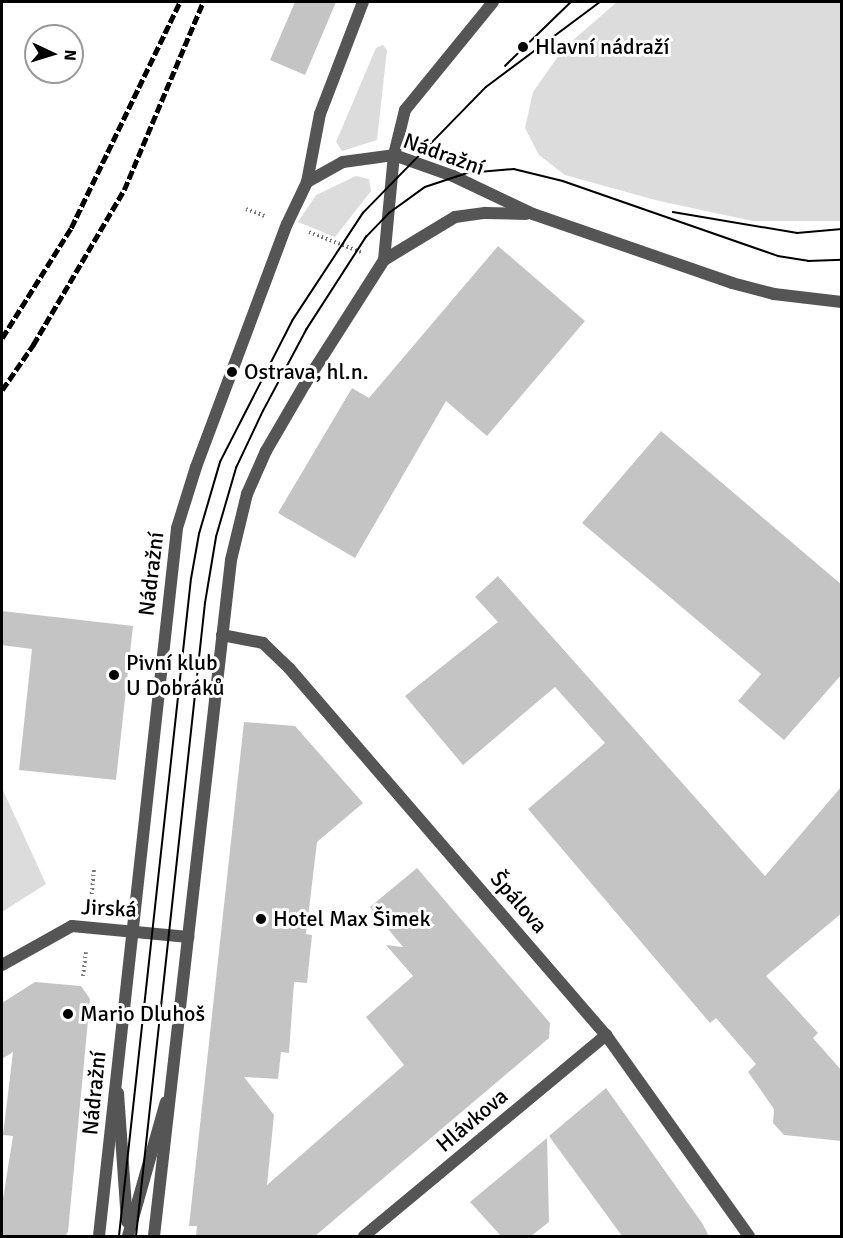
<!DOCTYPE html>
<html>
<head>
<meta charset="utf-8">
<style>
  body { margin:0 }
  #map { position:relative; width:843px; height:1238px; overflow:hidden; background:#fff; font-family:Signika,sans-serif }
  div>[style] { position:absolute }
  .green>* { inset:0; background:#dcdcdc }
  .building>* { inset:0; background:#c4c4c4 }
  .path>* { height:4px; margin-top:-2px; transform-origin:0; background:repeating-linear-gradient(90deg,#777 0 1.5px,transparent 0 4.5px) }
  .lane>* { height:12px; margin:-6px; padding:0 6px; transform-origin:6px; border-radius:6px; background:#555 }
  .street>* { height:12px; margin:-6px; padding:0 6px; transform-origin:6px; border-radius:6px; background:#555 }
  .tram>* { height:1.5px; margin:-0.75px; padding:0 0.75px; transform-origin:0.75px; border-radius:0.75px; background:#000 }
  .rail>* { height:4.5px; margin-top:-2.25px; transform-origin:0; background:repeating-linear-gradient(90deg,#000 0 9px,transparent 0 12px) }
  .dots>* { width:16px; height:16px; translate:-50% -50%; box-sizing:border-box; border:3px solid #fff; border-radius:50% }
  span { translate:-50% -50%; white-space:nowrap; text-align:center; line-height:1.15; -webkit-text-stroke:6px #fff; paint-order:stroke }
  .poi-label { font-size:22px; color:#000 }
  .left { translate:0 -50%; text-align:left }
  .street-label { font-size:22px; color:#000 }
  .frame { position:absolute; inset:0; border:3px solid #000; pointer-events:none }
  .north { position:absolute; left:24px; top:24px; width:60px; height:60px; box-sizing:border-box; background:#fff; border:2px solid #999; border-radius:50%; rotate:94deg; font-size:16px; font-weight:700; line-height:24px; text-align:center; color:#000 }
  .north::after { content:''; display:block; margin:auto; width:21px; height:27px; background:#000; clip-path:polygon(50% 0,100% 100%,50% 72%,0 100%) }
</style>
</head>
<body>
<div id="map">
  <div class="green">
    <div style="clip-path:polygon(617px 2px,841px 2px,841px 221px,753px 221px,659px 201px,565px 175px,539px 155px,525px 128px,533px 92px,564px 48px)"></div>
    <div style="clip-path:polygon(383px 45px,387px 50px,377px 140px,342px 151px,336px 142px,376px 48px)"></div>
    <div style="clip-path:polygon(356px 176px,369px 179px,371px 191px,335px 237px,298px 222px,316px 195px)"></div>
    <div style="clip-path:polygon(2px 788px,46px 884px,2px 912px)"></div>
  </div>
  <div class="building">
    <div style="clip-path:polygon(295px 2px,336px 2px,305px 75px,270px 60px)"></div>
    <div style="clip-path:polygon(498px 246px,585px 321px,487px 436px,446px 401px,355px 558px,278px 513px,352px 388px,369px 398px)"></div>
    <div style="clip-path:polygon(661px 431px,842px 585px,842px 674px,784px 740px,738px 701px,761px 674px,582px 523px)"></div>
    <div style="clip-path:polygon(498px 576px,765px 876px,842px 786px,842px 913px,766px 976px,818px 1033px,813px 1038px,842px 1071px,842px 1141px,784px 1135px,773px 1123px,774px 1109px,748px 1072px,756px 1064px,716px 1018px,710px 1023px,528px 809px,605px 743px,555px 687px,463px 765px,405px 696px,498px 622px,475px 597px)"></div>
    <div style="clip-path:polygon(2px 611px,133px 626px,116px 780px,19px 770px,32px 649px,2px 645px)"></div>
    <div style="clip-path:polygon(244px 722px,295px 726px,363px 803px,317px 842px,306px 934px,312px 935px,307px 983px,294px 982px,289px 1053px,281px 1052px,278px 1079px,244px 1077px,274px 1115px,267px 1185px,404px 1065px,366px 1017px,413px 976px,386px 945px,403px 947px,370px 907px,417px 868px,550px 1023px,549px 1038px,315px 1236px,196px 1236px,197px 1226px,189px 1226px)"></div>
    <div style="clip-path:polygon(35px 982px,81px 986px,90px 999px,68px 1232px,65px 1236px,2px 1236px,2px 1205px,13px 1136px,3px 1135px,13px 1052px,2px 1059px,2px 1003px)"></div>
    <div style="clip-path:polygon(606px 1088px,702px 1223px,709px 1236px,622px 1236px,549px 1136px)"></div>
    <div style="clip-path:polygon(547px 1138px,549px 1222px,531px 1236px,501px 1236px,470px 1202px)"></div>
  </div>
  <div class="path">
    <div style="left:246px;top:209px;width:20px;rotate:20deg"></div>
    <div style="left:309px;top:232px;width:56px;rotate:21deg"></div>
    <div style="left:91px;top:903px;width:35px;rotate:-85deg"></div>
    <div style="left:83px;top:976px;width:24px;rotate:-83deg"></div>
  </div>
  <div class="lane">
    <div style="left:307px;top:182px;width:69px;rotate:-79.2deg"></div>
    <div style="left:320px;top:114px;width:120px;rotate:-69deg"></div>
    <div style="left:384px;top:260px;width:105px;rotate:-84.6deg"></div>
    <div style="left:394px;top:155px;width:46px;rotate:-76.3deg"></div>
    <div style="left:405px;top:110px;width:139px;rotate:-50.8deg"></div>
    <div style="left:118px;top:1093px;width:129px;rotate:86deg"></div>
    <div style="left:128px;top:1236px;width:139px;rotate:-74.2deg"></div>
  </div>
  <div class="street">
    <div style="left:222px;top:635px;width:42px;rotate:11deg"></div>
    <div style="left:263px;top:643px;width:36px;rotate:44deg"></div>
    <div style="left:289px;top:668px;width:485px;rotate:49.2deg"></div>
    <div style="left:606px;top:1035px;width:247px;rotate:54.6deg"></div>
    <div style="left:2px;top:965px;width:80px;rotate:-29.1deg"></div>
    <div style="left:72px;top:926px;width:117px;rotate:5.4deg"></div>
    <div style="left:99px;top:1236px;width:712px;rotate:-83.71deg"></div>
    <div style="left:177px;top:528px;width:64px;rotate:-72.7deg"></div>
    <div style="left:196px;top:467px;width:259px;rotate:-69.5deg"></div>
    <div style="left:287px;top:224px;width:47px;rotate:-64.5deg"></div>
    <div style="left:307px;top:182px;width:41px;rotate:-29.1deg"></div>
    <div style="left:343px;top:162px;width:51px;rotate:-7.8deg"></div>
    <div style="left:394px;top:155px;width:63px;rotate:19.6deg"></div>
    <div style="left:453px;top:176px;width:89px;rotate:25.4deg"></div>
    <div style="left:533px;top:214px;width:211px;rotate:19.1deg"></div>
    <div style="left:732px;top:283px;width:43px;rotate:14.7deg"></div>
    <div style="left:774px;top:294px;width:68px;rotate:6.7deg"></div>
    <div style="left:154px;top:1236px;width:680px;rotate:-83.5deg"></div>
    <div style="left:231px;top:560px;width:68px;rotate:-76.4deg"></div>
    <div style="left:247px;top:494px;width:47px;rotate:-66.2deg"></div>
    <div style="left:266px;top:451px;width:78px;rotate:-59.8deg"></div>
    <div style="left:305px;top:384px;width:147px;rotate:-57.5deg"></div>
    <div style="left:384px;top:260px;width:83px;rotate:-31.2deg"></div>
    <div style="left:455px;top:217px;width:30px;rotate:-8deg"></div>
    <div style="left:485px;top:213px;width:41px;rotate:1.4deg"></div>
    <div style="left:364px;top:1236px;width:315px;rotate:-39.7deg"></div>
  </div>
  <div class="tram">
    <div style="left:505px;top:66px;width:92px;rotate:-44.1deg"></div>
    <div style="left:673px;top:212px;width:126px;rotate:9.6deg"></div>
    <div style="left:797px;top:233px;width:45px;rotate:-5.1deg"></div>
    <div style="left:119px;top:1236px;width:661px;rotate:-83.75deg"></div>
    <div style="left:191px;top:579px;width:46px;rotate:-79.9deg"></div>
    <div style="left:199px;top:534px;width:75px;rotate:-73.7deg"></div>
    <div style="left:220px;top:462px;width:158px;rotate:-62.9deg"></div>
    <div style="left:292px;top:321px;width:129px;rotate:-56.7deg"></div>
    <div style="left:363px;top:213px;width:176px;rotate:-45.7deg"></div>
    <div style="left:486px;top:87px;width:142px;rotate:-36.7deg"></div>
    <div style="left:136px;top:1236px;width:637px;rotate:-83.78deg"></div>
    <div style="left:205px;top:603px;width:67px;rotate:-80.5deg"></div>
    <div style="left:216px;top:537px;width:72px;rotate:-73.8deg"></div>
    <div style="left:236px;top:468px;width:63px;rotate:-64.7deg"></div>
    <div style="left:263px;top:411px;width:92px;rotate:-62deg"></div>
    <div style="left:306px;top:330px;width:111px;rotate:-57.2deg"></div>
    <div style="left:366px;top:237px;width:33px;rotate:-46deg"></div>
    <div style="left:389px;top:213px;width:44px;rotate:-35.8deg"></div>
    <div style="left:425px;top:187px;width:44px;rotate:-18.4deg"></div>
    <div style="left:467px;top:173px;width:47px;rotate:-4.9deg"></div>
    <div style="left:514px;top:169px;width:50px;rotate:13.8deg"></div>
    <div style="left:563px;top:181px;width:228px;rotate:19.2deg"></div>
    <div style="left:778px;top:256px;width:30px;rotate:9deg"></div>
    <div style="left:808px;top:261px;width:34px;rotate:-2deg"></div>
  </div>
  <div class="rail">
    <div style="left:2px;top:338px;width:130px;rotate:-57.9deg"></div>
    <div style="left:71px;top:228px;width:251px;rotate:-64.3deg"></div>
    <div style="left:2px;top:390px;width:55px;rotate:-55.4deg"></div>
    <div style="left:33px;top:345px;width:180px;rotate:-59.6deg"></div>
    <div style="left:124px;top:190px;width:204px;rotate:-67.2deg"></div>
  </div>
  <div class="dots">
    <div style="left:523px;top:47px;background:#000"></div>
    <div style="left:232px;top:372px;background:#000"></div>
    <div style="left:114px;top:675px;background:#000"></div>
    <div style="left:261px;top:919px;background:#000"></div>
    <div style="left:68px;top:1014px;background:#000"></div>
  </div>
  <div class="poi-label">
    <span class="left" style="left:535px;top:47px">Hlavní nádraží</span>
    <span class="left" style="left:244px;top:372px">Ostrava, hl.n.</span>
    <span class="left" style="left:126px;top:675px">Pivní klub<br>U Dobráků</span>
    <span class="left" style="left:273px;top:919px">Hotel Max Šimek</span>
    <span class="left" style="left:80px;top:1014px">Mario Dluhoš</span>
  </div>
  <div class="street-label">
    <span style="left:444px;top:154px;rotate:20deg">Nádražní</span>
    <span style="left:151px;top:574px;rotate:-83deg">Nádražní</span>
    <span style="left:519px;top:902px;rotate:49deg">Špálova</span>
    <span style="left:109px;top:908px;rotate:3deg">Jirská</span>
    <span style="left:94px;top:1093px;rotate:-84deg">Nádražní</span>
    <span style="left:472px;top:1120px;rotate:-40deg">Hlávkova</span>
  </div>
  <div class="frame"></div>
  <div class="north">N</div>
</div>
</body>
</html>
